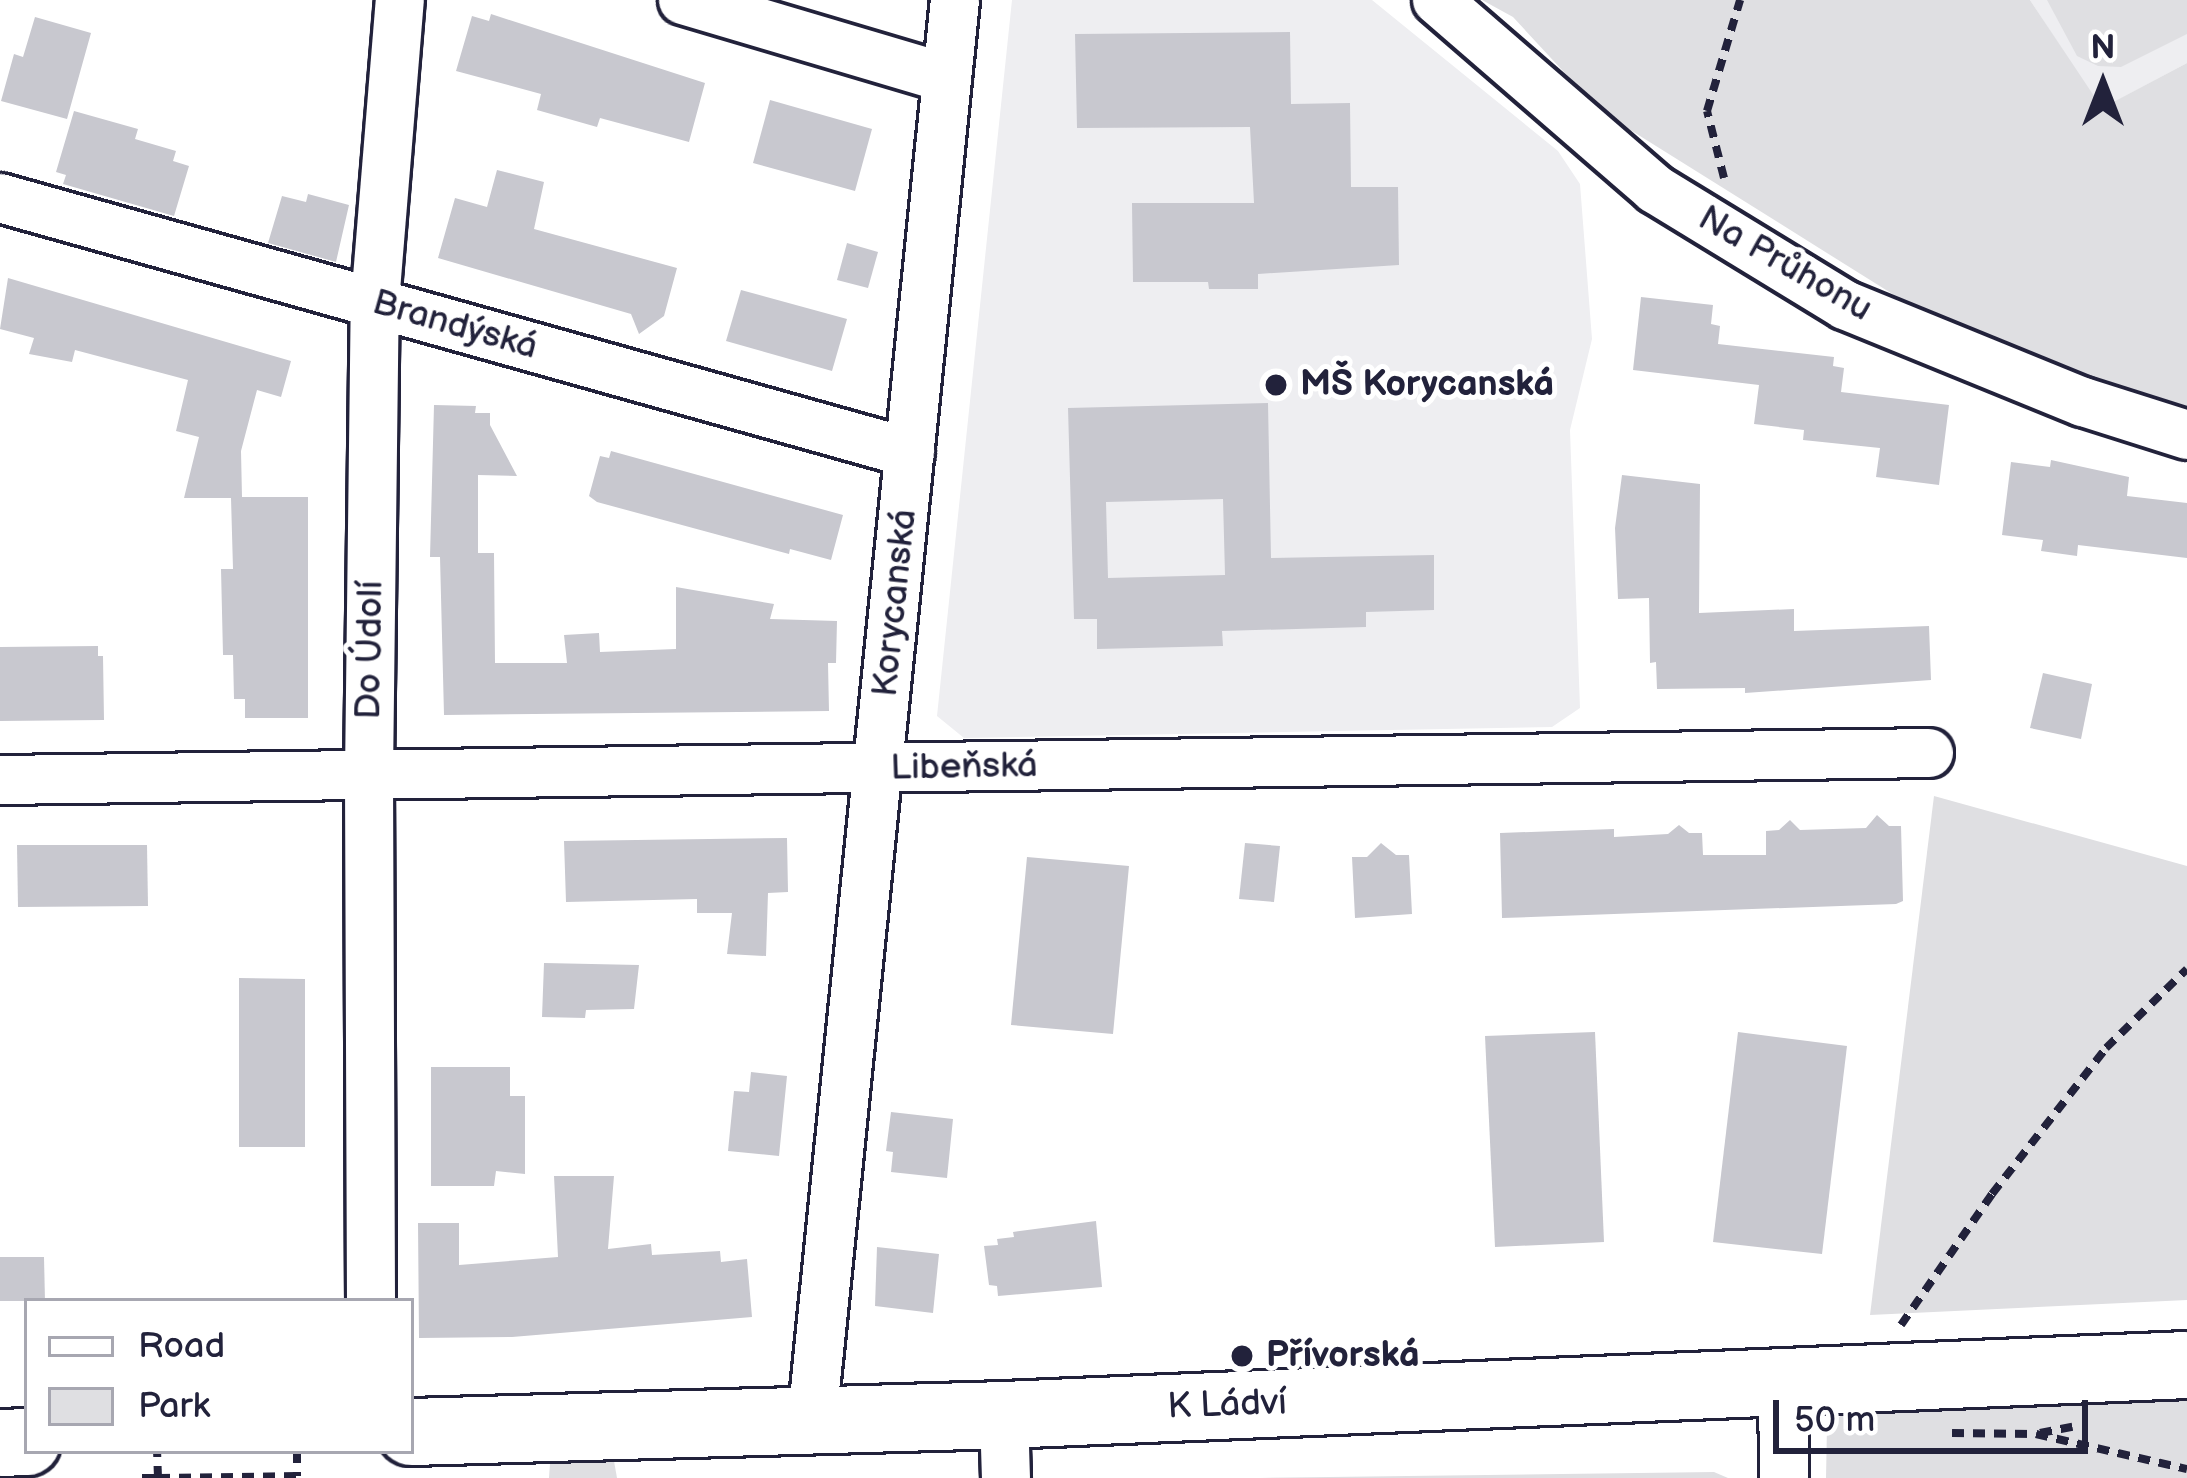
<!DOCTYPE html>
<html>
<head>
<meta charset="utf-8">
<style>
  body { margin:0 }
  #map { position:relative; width:2187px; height:1478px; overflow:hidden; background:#fff; font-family:"Balsamiq Sans",sans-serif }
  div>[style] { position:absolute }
  .built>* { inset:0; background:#eeeef1 }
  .green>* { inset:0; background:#dfdfe2 }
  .building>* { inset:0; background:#c8c8cf }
  .path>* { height:8px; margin-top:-4px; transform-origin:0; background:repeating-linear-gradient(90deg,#22223b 0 12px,transparent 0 21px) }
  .roads { filter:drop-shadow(3px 0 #22223b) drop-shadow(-3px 0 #22223b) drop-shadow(0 3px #22223b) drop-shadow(0 -3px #22223b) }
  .street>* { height:48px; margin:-24px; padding:0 24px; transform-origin:24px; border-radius:24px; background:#fff }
  .secondary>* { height:66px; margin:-33px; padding:0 33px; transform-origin:33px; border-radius:33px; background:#fff }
  .dots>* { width:33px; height:33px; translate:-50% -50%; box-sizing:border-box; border:6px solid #fff; border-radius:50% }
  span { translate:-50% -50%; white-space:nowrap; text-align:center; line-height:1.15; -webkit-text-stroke:10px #fff; paint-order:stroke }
  .street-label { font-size:36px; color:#22223b }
  .poi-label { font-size:36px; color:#22223b; font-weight:700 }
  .left { translate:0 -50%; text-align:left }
  .legend { position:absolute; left:24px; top:1298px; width:390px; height:156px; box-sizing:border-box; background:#fff; border:3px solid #a7a7b1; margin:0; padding:15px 21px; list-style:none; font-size:36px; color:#22223b }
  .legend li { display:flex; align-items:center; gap:24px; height:60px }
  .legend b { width:60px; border:3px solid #a7a7b1 }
  .north { position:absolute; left:2043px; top:24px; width:120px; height:120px; -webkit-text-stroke:9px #fff; paint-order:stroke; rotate:0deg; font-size:33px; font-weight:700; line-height:48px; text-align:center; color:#22223b }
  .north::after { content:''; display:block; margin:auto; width:42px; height:54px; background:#22223b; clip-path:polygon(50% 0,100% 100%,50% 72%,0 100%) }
  .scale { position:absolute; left:1773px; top:1400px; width:315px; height:54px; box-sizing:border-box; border:6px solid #22223b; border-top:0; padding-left:15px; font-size:36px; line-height:42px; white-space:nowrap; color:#22223b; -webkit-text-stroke:9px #fff; paint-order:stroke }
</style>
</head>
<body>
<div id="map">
  <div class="built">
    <div style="clip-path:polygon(1012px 0,1372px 0,1558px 151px,1580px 184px,1592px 339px,1570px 430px,1580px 708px,1552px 727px,964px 738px,937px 716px)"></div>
    <div style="clip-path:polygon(2030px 0,2187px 0,2187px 63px,2101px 109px)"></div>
  </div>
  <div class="green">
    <div style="clip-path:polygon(1482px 0,2030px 0,2102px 108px,2187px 63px,2187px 408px,1966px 340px,1600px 111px,1513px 17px)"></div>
    <div style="clip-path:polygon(2047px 0,2187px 0,2187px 34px,2121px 67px,2098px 66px,2077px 56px)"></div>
    <div style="clip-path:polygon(1934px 796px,2187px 866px,2187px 1300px,1870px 1315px)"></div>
    <div style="clip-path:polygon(2187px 1394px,2187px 1478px,1826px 1478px,1827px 1426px,1858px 1403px)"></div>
    <div style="clip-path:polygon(607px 1457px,614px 1461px,617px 1478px,549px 1478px,550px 1463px,556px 1459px)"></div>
    <div style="clip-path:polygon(1714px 1472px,1728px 1478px,1260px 1478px)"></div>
  </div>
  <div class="building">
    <div style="clip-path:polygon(491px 14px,705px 83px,689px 142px,600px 118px,597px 127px,537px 110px,541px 94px,456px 71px,472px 16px,489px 21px)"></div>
    <div style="clip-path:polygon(35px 17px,91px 33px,67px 119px,1px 101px,14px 54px,23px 57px)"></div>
    <div style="clip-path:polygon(1290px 32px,1291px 104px,1350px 103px,1351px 187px,1398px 187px,1399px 265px,1258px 274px,1258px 289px,1209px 289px,1208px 282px,1133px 282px,1132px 203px,1254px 203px,1250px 127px,1077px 128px,1075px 34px)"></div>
    <div style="clip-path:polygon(770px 100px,872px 129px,855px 191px,753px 163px)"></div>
    <div style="clip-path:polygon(74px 111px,138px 129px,135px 139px,176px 151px,173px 161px,189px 166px,174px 216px,63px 184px,66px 175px,56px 172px)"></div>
    <div style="clip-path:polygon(497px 170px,544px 182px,534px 229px,677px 268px,664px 316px,639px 334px,631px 314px,438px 258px,455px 198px,487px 207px)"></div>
    <div style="clip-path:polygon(308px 194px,349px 205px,336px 262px,268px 243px,282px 196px,306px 202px)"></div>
    <div style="clip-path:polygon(847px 243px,878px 252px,868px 288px,837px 280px)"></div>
    <div style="clip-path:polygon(8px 278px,291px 361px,281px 397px,257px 390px,241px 451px,242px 497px,308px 497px,308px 718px,245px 718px,245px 699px,234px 699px,233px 655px,223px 655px,221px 569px,233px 569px,231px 498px,184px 498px,199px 437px,176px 431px,188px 380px,75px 350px,72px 362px,29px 354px,34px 338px,0 329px)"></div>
    <div style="clip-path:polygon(741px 290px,847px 319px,832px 371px,726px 341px)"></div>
    <div style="clip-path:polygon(1641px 297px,1713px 305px,1711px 324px,1720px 326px,1718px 344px,1834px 357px,1833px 366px,1844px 368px,1841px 392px,1949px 405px,1939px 485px,1876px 477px,1880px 448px,1803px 440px,1804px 430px,1754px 424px,1759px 385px,1633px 370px)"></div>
    <div style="clip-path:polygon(evenodd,1268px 403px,1271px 558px,1434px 555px,1434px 610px,1366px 612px,1366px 627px,1222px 631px,1223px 646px,1097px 649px,1097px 619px,1074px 619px,1068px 408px,1268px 403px,1223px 499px,1225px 575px,1108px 578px,1106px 502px,1223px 499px)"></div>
    <div style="clip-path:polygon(434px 405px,476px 406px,475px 413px,490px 413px,490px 425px,517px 476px,478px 475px,478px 553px,494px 553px,495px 663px,567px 663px,564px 635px,599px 633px,600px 652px,676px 649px,676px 587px,774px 604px,770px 619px,837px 621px,836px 663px,828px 663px,829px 711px,444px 715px,440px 557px,430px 557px)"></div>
    <div style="clip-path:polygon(611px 451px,843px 515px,831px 560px,790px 549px,789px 554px,597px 502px,589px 496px,600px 456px,609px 458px)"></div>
    <div style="clip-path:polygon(2051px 460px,2129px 477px,2127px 496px,2187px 503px,2187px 558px,2078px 545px,2077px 556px,2041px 551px,2043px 540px,2002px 535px,2011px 462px,2050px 467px)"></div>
    <div style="clip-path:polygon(1622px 475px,1700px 484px,1699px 613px,1794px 609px,1794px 631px,1929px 626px,1931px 680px,1745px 693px,1745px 688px,1657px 689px,1656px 662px,1650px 663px,1649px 598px,1618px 599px,1615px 528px)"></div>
    <div style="clip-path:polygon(98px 646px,98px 656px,103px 656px,104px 720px,0 721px,0 647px)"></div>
    <div style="clip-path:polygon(2043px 673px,2092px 684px,2081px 739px,2030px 728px)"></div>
    <div style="clip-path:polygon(1877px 815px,1889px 826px,1901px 826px,1903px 901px,1896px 904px,1502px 918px,1500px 833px,1614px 829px,1614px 837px,1668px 834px,1679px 825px,1689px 833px,1702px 833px,1703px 855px,1766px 855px,1766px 831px,1779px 830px,1790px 820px,1800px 830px,1866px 828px)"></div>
    <div style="clip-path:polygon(787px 838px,788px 892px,768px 893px,766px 956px,727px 954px,732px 913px,697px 913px,697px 899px,566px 902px,564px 841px)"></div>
    <div style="clip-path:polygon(1245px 843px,1280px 846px,1274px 902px,1239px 899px)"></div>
    <div style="clip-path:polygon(1381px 843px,1396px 855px,1409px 855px,1412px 914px,1355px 918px,1352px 857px,1367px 857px)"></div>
    <div style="clip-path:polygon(17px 845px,147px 845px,148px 906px,18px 907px)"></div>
    <div style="clip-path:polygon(1027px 857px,1129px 866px,1113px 1034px,1011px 1025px)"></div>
    <div style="clip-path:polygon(544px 963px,639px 965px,634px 1009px,586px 1010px,585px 1018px,542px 1017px)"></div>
    <div style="clip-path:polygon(239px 978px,305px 979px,305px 1147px,239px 1147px)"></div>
    <div style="clip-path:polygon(1595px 1032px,1604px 1242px,1495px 1247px,1485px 1036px)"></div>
    <div style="clip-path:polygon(1738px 1032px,1847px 1046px,1822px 1254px,1713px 1242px)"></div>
    <div style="clip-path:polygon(431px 1067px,510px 1067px,510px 1096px,525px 1096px,525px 1174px,496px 1171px,494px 1186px,431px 1186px)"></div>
    <div style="clip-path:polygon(751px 1072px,787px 1076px,779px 1156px,728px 1151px,734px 1091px,749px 1092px)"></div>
    <div style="clip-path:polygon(891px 1112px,953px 1119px,947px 1178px,891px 1172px,893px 1152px,886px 1151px)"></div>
    <div style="clip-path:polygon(554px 1176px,614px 1176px,608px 1249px,651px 1244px,652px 1255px,720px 1251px,721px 1262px,747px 1259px,752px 1317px,512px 1337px,419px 1338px,418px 1223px,459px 1223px,459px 1265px,558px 1257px)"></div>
    <div style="clip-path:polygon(1096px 1221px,1102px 1287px,998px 1296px,997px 1286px,989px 1285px,984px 1246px,998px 1245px,997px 1239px,1014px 1237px,1013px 1232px)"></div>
    <div style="clip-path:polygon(877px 1247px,939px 1254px,933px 1313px,875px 1306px)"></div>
    <div style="clip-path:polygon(0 1257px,44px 1257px,45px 1301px,0 1301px)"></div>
  </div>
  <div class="path">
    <div style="left:1724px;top:178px;width:69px;rotate:-104.2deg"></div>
    <div style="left:1707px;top:111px;width:116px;rotate:-73.4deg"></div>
    <div style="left:1901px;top:1325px;width:160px;rotate:-55.2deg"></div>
    <div style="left:1992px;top:1194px;width:185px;rotate:-52deg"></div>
    <div style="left:2106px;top:1048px;width:113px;rotate:-44.3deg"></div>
    <div style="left:1952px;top:1433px;width:84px;rotate:0.7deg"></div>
    <div style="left:2036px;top:1434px;width:155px;rotate:13.1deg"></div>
    <div style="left:2040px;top:1433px;width:33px;rotate:-11deg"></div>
    <div style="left:297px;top:1451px;width:25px;rotate:90deg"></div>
    <div style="left:142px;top:1478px;width:16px"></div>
    <div style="left:158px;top:1478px;width:27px;rotate:-92deg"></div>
    <div style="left:158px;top:1478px;width:139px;rotate:-0.8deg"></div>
  </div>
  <div class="roads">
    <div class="street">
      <div style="left:683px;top:0;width:275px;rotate:16.5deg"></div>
      <div style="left:1437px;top:0;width:289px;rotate:40.9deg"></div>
      <div style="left:1655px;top:189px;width:223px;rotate:31.4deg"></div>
      <div style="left:1845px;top:305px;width:257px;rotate:22.2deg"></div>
      <div style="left:2083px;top:402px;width:109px;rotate:17.6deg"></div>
      <div style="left:0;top:198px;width:945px;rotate:15.65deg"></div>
      <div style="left:0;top:780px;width:1929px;rotate:-0.8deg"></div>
      <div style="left:371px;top:1301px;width:527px;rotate:-90.22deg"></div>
      <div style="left:369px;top:774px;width:472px;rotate:-89.3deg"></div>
      <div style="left:375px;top:302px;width:303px;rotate:-85.3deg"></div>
      <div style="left:1783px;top:1382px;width:96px;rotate:89.4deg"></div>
      <div style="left:1004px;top:1415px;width:63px;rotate:88.2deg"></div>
      <div style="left:812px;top:1420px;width:1427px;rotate:-84.25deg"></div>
    </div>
    <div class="secondary">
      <div style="left:411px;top:1432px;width:593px;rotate:-1.64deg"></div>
      <div style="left:1004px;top:1415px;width:1184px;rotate:-2.42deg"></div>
      <div style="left:0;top:1443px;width:27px;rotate:-2deg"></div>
    </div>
  </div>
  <div class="dots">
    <div style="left:1276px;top:385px;background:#22223b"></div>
    <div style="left:1242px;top:1356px;background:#22223b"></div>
  </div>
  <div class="street-label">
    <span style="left:1785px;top:264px;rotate:30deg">Na Průhonu</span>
    <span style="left:455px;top:325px;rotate:16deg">Brandýská</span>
    <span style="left:895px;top:603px;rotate:-84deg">Korycanská</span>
    <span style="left:370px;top:650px;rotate:-89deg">Do Údolí</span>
    <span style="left:964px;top:767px;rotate:-1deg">Libeňská</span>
    <span style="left:1227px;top:1405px;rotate:-2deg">K Ládví</span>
  </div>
  <div class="poi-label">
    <span class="left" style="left:1300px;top:385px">MŠ Korycanská</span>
    <span class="left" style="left:1266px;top:1356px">Přívorská</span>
  </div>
  <ul class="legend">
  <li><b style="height:15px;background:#fff"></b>Road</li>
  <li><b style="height:33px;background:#dfdfe2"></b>Park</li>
  </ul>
  <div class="north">N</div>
  <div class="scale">50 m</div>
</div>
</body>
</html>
